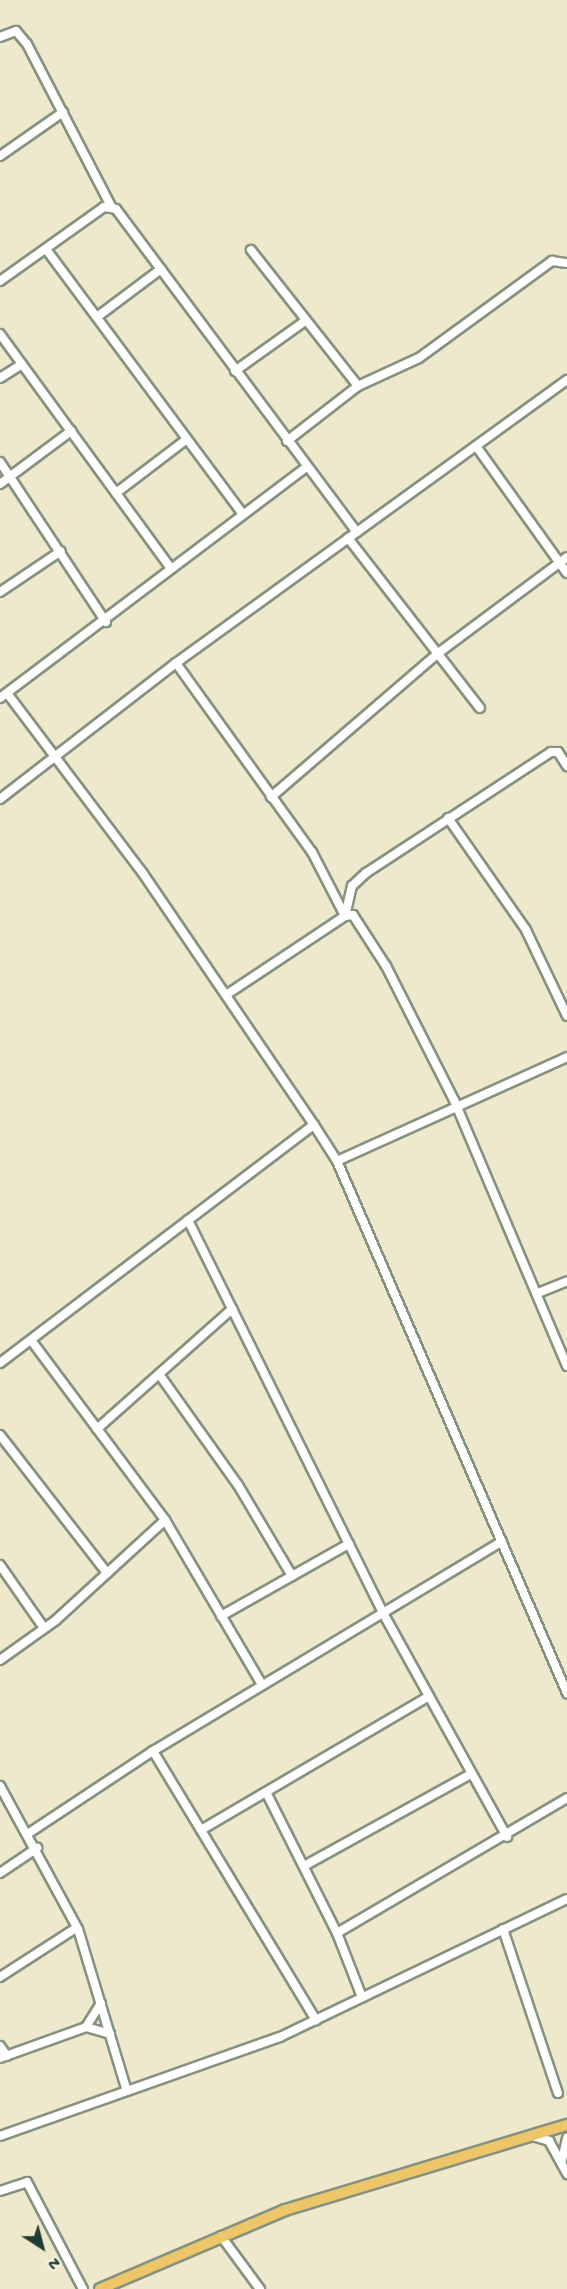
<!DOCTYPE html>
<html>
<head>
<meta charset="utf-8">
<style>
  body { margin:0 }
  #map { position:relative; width:567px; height:2289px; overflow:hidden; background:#eee8cc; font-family:"Gochi Hand",sans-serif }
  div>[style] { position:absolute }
  .roads { filter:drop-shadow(2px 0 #869280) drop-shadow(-2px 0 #869280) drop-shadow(0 2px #869280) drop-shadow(0 -2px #869280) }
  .minor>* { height:8px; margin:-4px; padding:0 4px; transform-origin:4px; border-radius:4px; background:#fff }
  .major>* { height:10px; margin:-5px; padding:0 5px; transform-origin:5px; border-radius:5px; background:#ecc669 }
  span { translate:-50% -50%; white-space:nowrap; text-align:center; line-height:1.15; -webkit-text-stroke:4.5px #fcf5e5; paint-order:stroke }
  .north { position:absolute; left:12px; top:2217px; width:60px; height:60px; -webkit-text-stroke:4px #fcf5e5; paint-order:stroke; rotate:144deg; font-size:16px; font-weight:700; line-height:24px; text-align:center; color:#1f3d34 }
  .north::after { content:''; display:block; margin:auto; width:21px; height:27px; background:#1f3d34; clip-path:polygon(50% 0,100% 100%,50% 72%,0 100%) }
</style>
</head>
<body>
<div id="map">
  <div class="roads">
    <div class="minor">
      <div style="left:0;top:37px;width:17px;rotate:-21deg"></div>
      <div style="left:16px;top:31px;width:17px;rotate:50deg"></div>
      <div style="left:27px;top:44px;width:182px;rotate:62.6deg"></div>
      <div style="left:0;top:156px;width:77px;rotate:-34.9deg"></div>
      <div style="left:46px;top:249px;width:329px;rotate:53.4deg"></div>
      <div style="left:251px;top:250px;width:173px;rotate:51.8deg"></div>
      <div style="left:0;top:281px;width:128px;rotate:-35.4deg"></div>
      <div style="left:104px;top:207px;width:12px;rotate:9deg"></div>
      <div style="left:116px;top:209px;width:403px;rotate:53.3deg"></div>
      <div style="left:97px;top:317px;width:80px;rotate:-36.9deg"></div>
      <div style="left:0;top:334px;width:287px;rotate:53.9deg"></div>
      <div style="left:235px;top:371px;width:86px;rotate:-35.5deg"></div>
      <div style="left:0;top:378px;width:26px;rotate:-32deg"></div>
      <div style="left:287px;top:441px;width:90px;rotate:-37.8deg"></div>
      <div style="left:358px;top:386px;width:67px;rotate:-24.7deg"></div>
      <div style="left:419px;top:358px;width:165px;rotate:-36.1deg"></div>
      <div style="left:552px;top:261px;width:15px;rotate:8deg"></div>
      <div style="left:476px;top:446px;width:156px;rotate:54.4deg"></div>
      <div style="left:0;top:462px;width:192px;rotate:56.5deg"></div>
      <div style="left:0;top:484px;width:89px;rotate:-36.7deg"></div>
      <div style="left:116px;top:493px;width:89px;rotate:-37.3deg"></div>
      <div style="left:348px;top:538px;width:215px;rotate:52.2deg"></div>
      <div style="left:0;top:592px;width:73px;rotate:-33.9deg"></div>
      <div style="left:176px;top:663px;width:233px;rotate:54.3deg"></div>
      <div style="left:312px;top:852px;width:72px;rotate:62.7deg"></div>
      <div style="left:345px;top:916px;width:8px;rotate:-7deg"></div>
      <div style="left:353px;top:915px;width:61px;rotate:57.1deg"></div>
      <div style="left:386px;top:966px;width:150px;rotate:63.1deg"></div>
      <div style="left:454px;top:1100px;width:289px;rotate:67deg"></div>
      <div style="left:7px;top:693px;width:224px;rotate:53deg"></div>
      <div style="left:142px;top:872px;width:306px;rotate:55.8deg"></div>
      <div style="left:0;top:698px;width:384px;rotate:-37deg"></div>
      <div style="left:271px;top:797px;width:219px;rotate:-40.7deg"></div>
      <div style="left:437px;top:654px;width:162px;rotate:-36.7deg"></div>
      <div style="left:0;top:799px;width:222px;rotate:-37.7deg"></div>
      <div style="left:176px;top:663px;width:483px;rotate:-35.9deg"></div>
      <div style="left:448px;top:818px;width:136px;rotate:55.1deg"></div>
      <div style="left:526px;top:930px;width:95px;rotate:64.5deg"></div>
      <div style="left:226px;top:995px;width:143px;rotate:-33.6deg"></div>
      <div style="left:345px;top:916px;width:31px;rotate:-77deg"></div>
      <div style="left:352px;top:886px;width:19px;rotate:-43deg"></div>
      <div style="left:366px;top:873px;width:221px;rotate:-33.2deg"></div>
      <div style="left:551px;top:752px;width:7px"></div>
      <div style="left:558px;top:752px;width:17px;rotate:57deg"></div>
      <div style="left:337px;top:1161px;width:252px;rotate:-24.3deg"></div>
      <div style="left:188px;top:1220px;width:439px;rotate:63.6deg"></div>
      <div style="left:383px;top:1613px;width:256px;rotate:61deg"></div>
      <div style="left:538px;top:1293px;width:31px;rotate:-22deg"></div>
      <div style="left:31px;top:1340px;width:224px;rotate:53.3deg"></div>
      <div style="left:165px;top:1520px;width:191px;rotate:59.5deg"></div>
      <div style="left:0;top:1363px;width:394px;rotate:-37.2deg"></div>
      <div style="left:314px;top:1125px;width:43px;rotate:57.4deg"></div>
      <div style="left:337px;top:1161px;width:580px;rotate:66.62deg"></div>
      <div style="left:159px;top:1374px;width:136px;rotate:54.6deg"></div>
      <div style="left:238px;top:1485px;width:106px;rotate:59.3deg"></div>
      <div style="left:97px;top:1429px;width:181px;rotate:-41.6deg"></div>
      <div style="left:0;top:1435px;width:175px;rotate:52.2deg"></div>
      <div style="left:0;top:1565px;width:77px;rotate:55.1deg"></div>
      <div style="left:221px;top:1616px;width:147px;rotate:-29.4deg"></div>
      <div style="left:0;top:1660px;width:69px;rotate:-35.5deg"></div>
      <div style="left:56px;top:1620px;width:148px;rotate:-42.5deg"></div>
      <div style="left:153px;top:1751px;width:315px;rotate:58.8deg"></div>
      <div style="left:0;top:1786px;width:163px;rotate:61.4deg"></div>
      <div style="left:78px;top:1929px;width:169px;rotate:73.2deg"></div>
      <div style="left:266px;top:1792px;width:158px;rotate:63.3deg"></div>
      <div style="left:337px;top:1933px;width:69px;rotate:68.7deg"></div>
      <div style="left:201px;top:1830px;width:264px;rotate:-30.4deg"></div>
      <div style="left:29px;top:1833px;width:149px;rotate:-33.5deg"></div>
      <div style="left:153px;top:1751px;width:407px;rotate:-31deg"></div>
      <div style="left:304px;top:1866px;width:191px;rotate:-28.9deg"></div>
      <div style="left:0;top:1873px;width:45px;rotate:-34deg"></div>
      <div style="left:503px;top:1929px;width:173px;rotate:71.5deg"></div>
      <div style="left:337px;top:1933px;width:267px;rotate:-30.4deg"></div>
      <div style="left:0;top:1977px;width:90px;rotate:-32.8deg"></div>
      <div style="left:86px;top:2027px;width:28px;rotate:-58deg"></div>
      <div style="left:0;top:2046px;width:12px;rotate:55deg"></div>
      <div style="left:0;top:2058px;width:91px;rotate:-19.8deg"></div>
      <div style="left:86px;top:2027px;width:25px;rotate:16deg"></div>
      <div style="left:0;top:2136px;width:297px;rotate:-19.5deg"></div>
      <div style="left:280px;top:2037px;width:318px;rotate:-25.7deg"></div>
      <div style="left:532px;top:2136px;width:18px;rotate:16deg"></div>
      <div style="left:549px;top:2141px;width:38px;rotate:61deg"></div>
      <div style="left:562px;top:2160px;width:23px;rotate:-77deg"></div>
      <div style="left:0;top:2191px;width:28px;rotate:-18deg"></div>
      <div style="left:27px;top:2182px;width:121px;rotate:62.4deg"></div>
      <div style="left:221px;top:2236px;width:66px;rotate:53.7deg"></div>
    </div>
    <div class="major">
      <div style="left:100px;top:2289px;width:201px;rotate:-23.1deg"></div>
      <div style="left:285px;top:2210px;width:295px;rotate:-16.8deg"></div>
    </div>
  </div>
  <div class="north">N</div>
</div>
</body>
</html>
